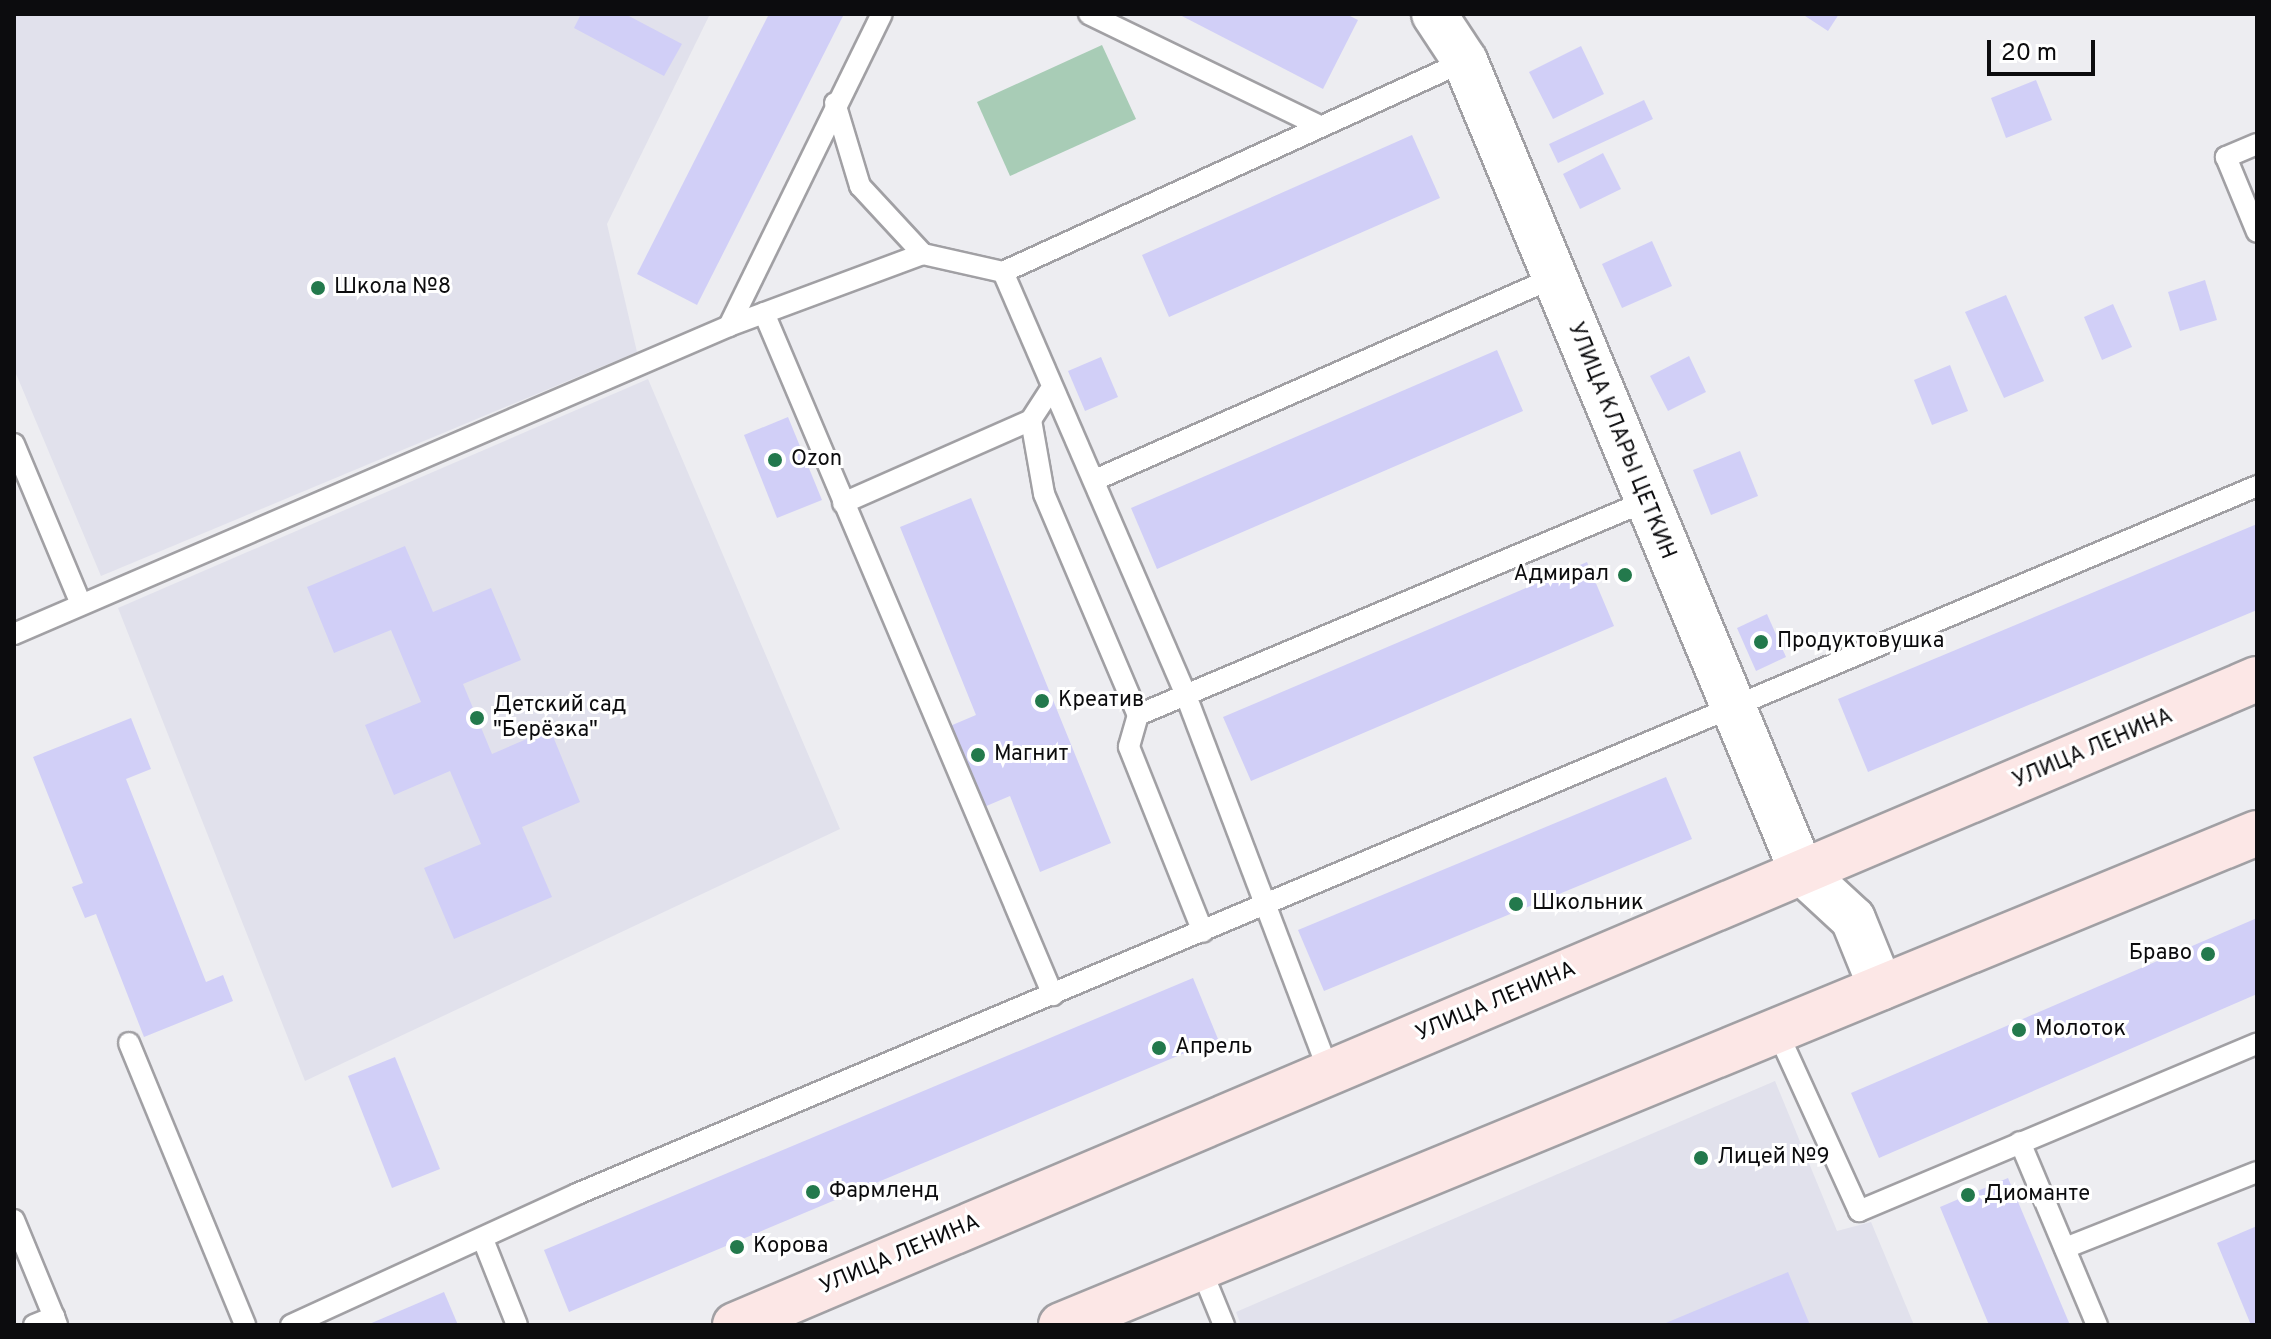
<!DOCTYPE html>
<html>
<head>
<meta charset="utf-8">
<style>
  body { margin:0 }
  #map { position:relative; width:2271px; height:1339px; overflow:hidden; background:#ededf1; font-family:Overpass,sans-serif }
  div>[style] { position:absolute }
  .built>* { inset:0; background:#e1e1ec }
  .green>* { inset:0; background:#a8ccb6 }
  .building>* { inset:0; background:#d1cff7 }
  .roads { filter:drop-shadow(2px 0 #a1a0a4) drop-shadow(-2px 0 #a1a0a4) drop-shadow(0 2px #a1a0a4) drop-shadow(0 -2px #a1a0a4) }
  .service>* { height:20px; margin:-10px; padding:0 10px; transform-origin:10px; border-radius:10px; background:#fff }
  .tertiary>* { height:44px; margin:-22px; padding:0 22px; transform-origin:22px; border-radius:22px; background:#fff }
  .secondary>* { height:44px; margin:-22px; padding:0 22px; transform-origin:22px; border-radius:22px; background:#fce7e6 }
  .dots>* { width:22px; height:22px; translate:-50% -50%; box-sizing:border-box; border:4px solid #fff; border-radius:50% }
  span { translate:-50% -50%; white-space:nowrap; text-align:center; line-height:1.15; -webkit-text-stroke:6px #fff; paint-order:stroke }
  .poi-label { font-size:22px; color:#0c0c0e }
  .left { translate:0 -50%; text-align:left }
  .right { translate:-100% -50%; text-align:right }
  .street-label { font-size:22px; color:#0c0c0e }
  .frame { position:absolute; inset:0; border:16px solid #0c0c0e; pointer-events:none }
  .scale { position:absolute; left:1987px; top:40px; width:108px; height:36px; box-sizing:border-box; border:4px solid #0c0c0e; border-top:0; padding-left:10px; font-size:24px; line-height:28px; white-space:nowrap; color:#0c0c0e; -webkit-text-stroke:6px #fff; paint-order:stroke }
</style>
</head>
<body>
<div id="map">
  <div class="built">
    <div style="clip-path:polygon(14px 14px,710px 14px,607px 224px,637px 352px,101px 576px,14px 369px)"></div>
    <div style="clip-path:polygon(648px 379px,840px 829px,305px 1081px,118px 608px)"></div>
    <div style="clip-path:polygon(1775px 1081px,1837px 1231px,1871px 1222px,1914px 1325px,1241px 1325px,1236px 1312px)"></div>
  </div>
  <div class="green">
    <div style="clip-path:polygon(1102px 45px,1136px 119px,1010px 176px,977px 102px)"></div>
  </div>
  <div class="building">
    <div style="clip-path:polygon(581px 14px,625px 14px,682px 44px,664px 76px,574px 28px)"></div>
    <div style="clip-path:polygon(769px 14px,844px 14px,697px 305px,637px 274px)"></div>
    <div style="clip-path:polygon(1178px 14px,1346px 14px,1358px 20px,1323px 89px)"></div>
    <div style="clip-path:polygon(1802px 14px,1839px 14px,1828px 31px)"></div>
    <div style="clip-path:polygon(1581px 46px,1604px 94px,1553px 119px,1529px 72px)"></div>
    <div style="clip-path:polygon(2036px 80px,2052px 120px,2006px 138px,1991px 98px)"></div>
    <div style="clip-path:polygon(1644px 100px,1653px 119px,1558px 163px,1549px 144px)"></div>
    <div style="clip-path:polygon(1412px 135px,1440px 198px,1169px 317px,1142px 255px)"></div>
    <div style="clip-path:polygon(1603px 153px,1621px 189px,1580px 209px,1563px 174px)"></div>
    <div style="clip-path:polygon(1652px 241px,1672px 286px,1622px 308px,1602px 264px)"></div>
    <div style="clip-path:polygon(2205px 280px,2217px 320px,2180px 331px,2168px 292px)"></div>
    <div style="clip-path:polygon(2006px 295px,2044px 381px,2004px 398px,1965px 312px)"></div>
    <div style="clip-path:polygon(2113px 304px,2132px 347px,2102px 360px,2084px 317px)"></div>
    <div style="clip-path:polygon(1497px 350px,1523px 411px,1157px 569px,1131px 508px)"></div>
    <div style="clip-path:polygon(1689px 356px,1706px 392px,1668px 411px,1650px 376px)"></div>
    <div style="clip-path:polygon(1101px 357px,1118px 397px,1085px 411px,1068px 371px)"></div>
    <div style="clip-path:polygon(1950px 365px,1968px 411px,1932px 425px,1914px 380px)"></div>
    <div style="clip-path:polygon(788px 417px,822px 500px,777px 518px,744px 435px)"></div>
    <div style="clip-path:polygon(1740px 451px,1758px 496px,1711px 515px,1693px 470px)"></div>
    <div style="clip-path:polygon(971px 498px,1111px 843px,1040px 872px,1010px 796px,984px 807px,950px 726px,976px 715px,900px 527px)"></div>
    <div style="clip-path:polygon(2257px 524px,2257px 610px,1868px 772px,1838px 699px)"></div>
    <div style="clip-path:polygon(405px 546px,433px 612px,491px 588px,521px 660px,463px 684px,492px 754px,550px 729px,580px 802px,522px 827px,552px 897px,454px 939px,424px 868px,481px 844px,450px 771px,394px 795px,365px 725px,421px 702px,391px 630px,334px 653px,307px 587px)"></div>
    <div style="clip-path:polygon(1587px 562px,1614px 626px,1251px 781px,1223px 717px)"></div>
    <div style="clip-path:polygon(1767px 614px,1786px 657px,1756px 671px,1737px 628px)"></div>
    <div style="clip-path:polygon(131px 718px,151px 769px,126px 779px,206px 982px,223px 975px,233px 1001px,144px 1037px,96px 914px,85px 918px,72px 887px,83px 883px,33px 757px)"></div>
    <div style="clip-path:polygon(1666px 777px,1692px 839px,1324px 991px,1298px 930px)"></div>
    <div style="clip-path:polygon(2257px 918px,2257px 994px,1879px 1158px,1851px 1093px)"></div>
    <div style="clip-path:polygon(1193px 978px,1218px 1039px,569px 1312px,544px 1250px)"></div>
    <div style="clip-path:polygon(395px 1057px,440px 1169px,392px 1188px,348px 1076px)"></div>
    <div style="clip-path:polygon(2008px 1178px,2070px 1325px,1989px 1325px,1940px 1207px)"></div>
    <div style="clip-path:polygon(2257px 1226px,2257px 1325px,2251px 1325px,2217px 1243px)"></div>
    <div style="clip-path:polygon(1788px 1272px,1810px 1325px,1661px 1325px)"></div>
    <div style="clip-path:polygon(444px 1292px,458px 1325px,367px 1325px)"></div>
  </div>
  <div class="roads">
    <div class="service">
      <div style="left:1089px;top:14px;width:254px;rotate:25.9deg"></div>
      <div style="left:835px;top:103px;width:87px;rotate:73.2deg"></div>
      <div style="left:860px;top:186px;width:93px;rotate:47.2deg"></div>
      <div style="left:2257px;top:144px;width:34px;rotate:157deg"></div>
      <div style="left:2226px;top:157px;width:81px;rotate:67.5deg"></div>
      <div style="left:1003px;top:272px;width:459px;rotate:66.6deg"></div>
      <div style="left:1185px;top:693px;width:406px;rotate:69.2deg"></div>
      <div style="left:764px;top:313px;width:741px;rotate:67.04deg"></div>
      <div style="left:729px;top:326px;width:347px;rotate:-63.9deg"></div>
      <div style="left:1049px;top:392px;width:33px;rotate:123deg"></div>
      <div style="left:1031px;top:420px;width:75px;rotate:80deg"></div>
      <div style="left:1044px;top:494px;width:240px;rotate:67deg"></div>
      <div style="left:1138px;top:715px;width:33px;rotate:106deg"></div>
      <div style="left:1129px;top:747px;width:199px;rotate:68.2deg"></div>
      <div style="left:14px;top:444px;width:171px;rotate:67.3deg"></div>
      <div style="left:1097px;top:479px;width:501px;rotate:-23.8deg"></div>
      <div style="left:843px;top:503px;width:206px;rotate:-23.8deg"></div>
      <div style="left:14px;top:634px;width:779px;rotate:-23.3deg"></div>
      <div style="left:729px;top:326px;width:207px;rotate:-20.4deg"></div>
      <div style="left:923px;top:254px;width:82px;rotate:12.7deg"></div>
      <div style="left:1003px;top:272px;width:508px;rotate:-24.55deg"></div>
      <div style="left:1138px;top:715px;width:549px;rotate:-22.83deg"></div>
      <div style="left:1777px;top:1031px;width:198px;rotate:65.5deg"></div>
      <div style="left:1859px;top:1211px;width:432px;rotate:-22.8deg"></div>
      <div style="left:129px;top:1043px;width:305px;rotate:67.6deg"></div>
      <div style="left:2020px;top:1142px;width:199px;rotate:67.2deg"></div>
      <div style="left:14px;top:1220px;width:105px;rotate:67.6deg"></div>
      <div style="left:484px;top:1242px;width:89px;rotate:68.3deg"></div>
      <div style="left:2065px;top:1248px;width:206px;rotate:-21.6deg"></div>
      <div style="left:1201px;top:1269px;width:61px;rotate:67.7deg"></div>
      <div style="left:34px;top:1325px;width:22px;rotate:-22deg"></div>
      <div style="left:54px;top:1317px;width:9px;rotate:69deg"></div>
      <div style="left:291px;top:1325px;width:315px;rotate:-24.6deg"></div>
      <div style="left:577px;top:1194px;width:1823px;rotate:-22.85deg"></div>
    </div>
    <div class="tertiary">
      <div style="left:1434px;top:14px;width:56px;rotate:56.6deg"></div>
      <div style="left:1465px;top:61px;width:878px;rotate:67.44deg"></div>
      <div style="left:1802px;top:872px;width:69px;rotate:42.7deg"></div>
      <div style="left:1853px;top:919px;width:74px;rotate:67.9deg"></div>
    </div>
    <div class="secondary">
      <div style="left:735px;top:1325px;width:1653px;rotate:-23deg"></div>
      <div style="left:1061px;top:1325px;width:1293px;rotate:-22.36deg"></div>
    </div>
  </div>
  <div class="dots">
    <div style="left:318px;top:288px;background:#23794c"></div>
    <div style="left:775px;top:460px;background:#23794c"></div>
    <div style="left:1625px;top:575px;background:#23794c"></div>
    <div style="left:1761px;top:642px;background:#23794c"></div>
    <div style="left:1042px;top:701px;background:#23794c"></div>
    <div style="left:477px;top:718px;background:#23794c"></div>
    <div style="left:978px;top:755px;background:#23794c"></div>
    <div style="left:1516px;top:904px;background:#23794c"></div>
    <div style="left:2208px;top:954px;background:#23794c"></div>
    <div style="left:2019px;top:1030px;background:#23794c"></div>
    <div style="left:1159px;top:1048px;background:#23794c"></div>
    <div style="left:1701px;top:1158px;background:#23794c"></div>
    <div style="left:813px;top:1192px;background:#23794c"></div>
    <div style="left:1968px;top:1195px;background:#23794c"></div>
    <div style="left:737px;top:1247px;background:#23794c"></div>
  </div>
  <div class="poi-label">
    <span class="left" style="left:334px;top:288px">Школа №8</span>
    <span class="left" style="left:791px;top:460px">Ozon</span>
    <span class="right" style="left:1609px;top:575px">Адмирал</span>
    <span class="left" style="left:1777px;top:642px">Продуктовушка</span>
    <span class="left" style="left:1058px;top:701px">Креатив</span>
    <span class="left" style="left:493px;top:718px">Детский сад<br>"Берёзка"</span>
    <span class="left" style="left:994px;top:755px">Магнит</span>
    <span class="left" style="left:1532px;top:904px">Школьник</span>
    <span class="right" style="left:2192px;top:954px">Браво</span>
    <span class="left" style="left:2035px;top:1030px">Молоток</span>
    <span class="left" style="left:1175px;top:1048px">Апрель</span>
    <span class="left" style="left:1717px;top:1158px">Лицей №9</span>
    <span class="left" style="left:829px;top:1192px">Фармленд</span>
    <span class="left" style="left:1984px;top:1195px">Диоманте</span>
    <span class="left" style="left:753px;top:1247px">Корова</span>
  </div>
  <div class="street-label">
    <span style="left:1621px;top:441px;rotate:68deg">УЛИЦА КЛАРЫ ЦЕТКИН</span>
    <span style="left:2093px;top:749px;rotate:-23deg">УЛИЦА ЛЕНИНА</span>
    <span style="left:1496px;top:1002px;rotate:-23deg">УЛИЦА ЛЕНИНА</span>
    <span style="left:900px;top:1255px;rotate:-23deg">УЛИЦА ЛЕНИНА</span>
  </div>
  <div class="frame"></div>
  <div class="scale">20 m</div>
</div>
</body>
</html>
